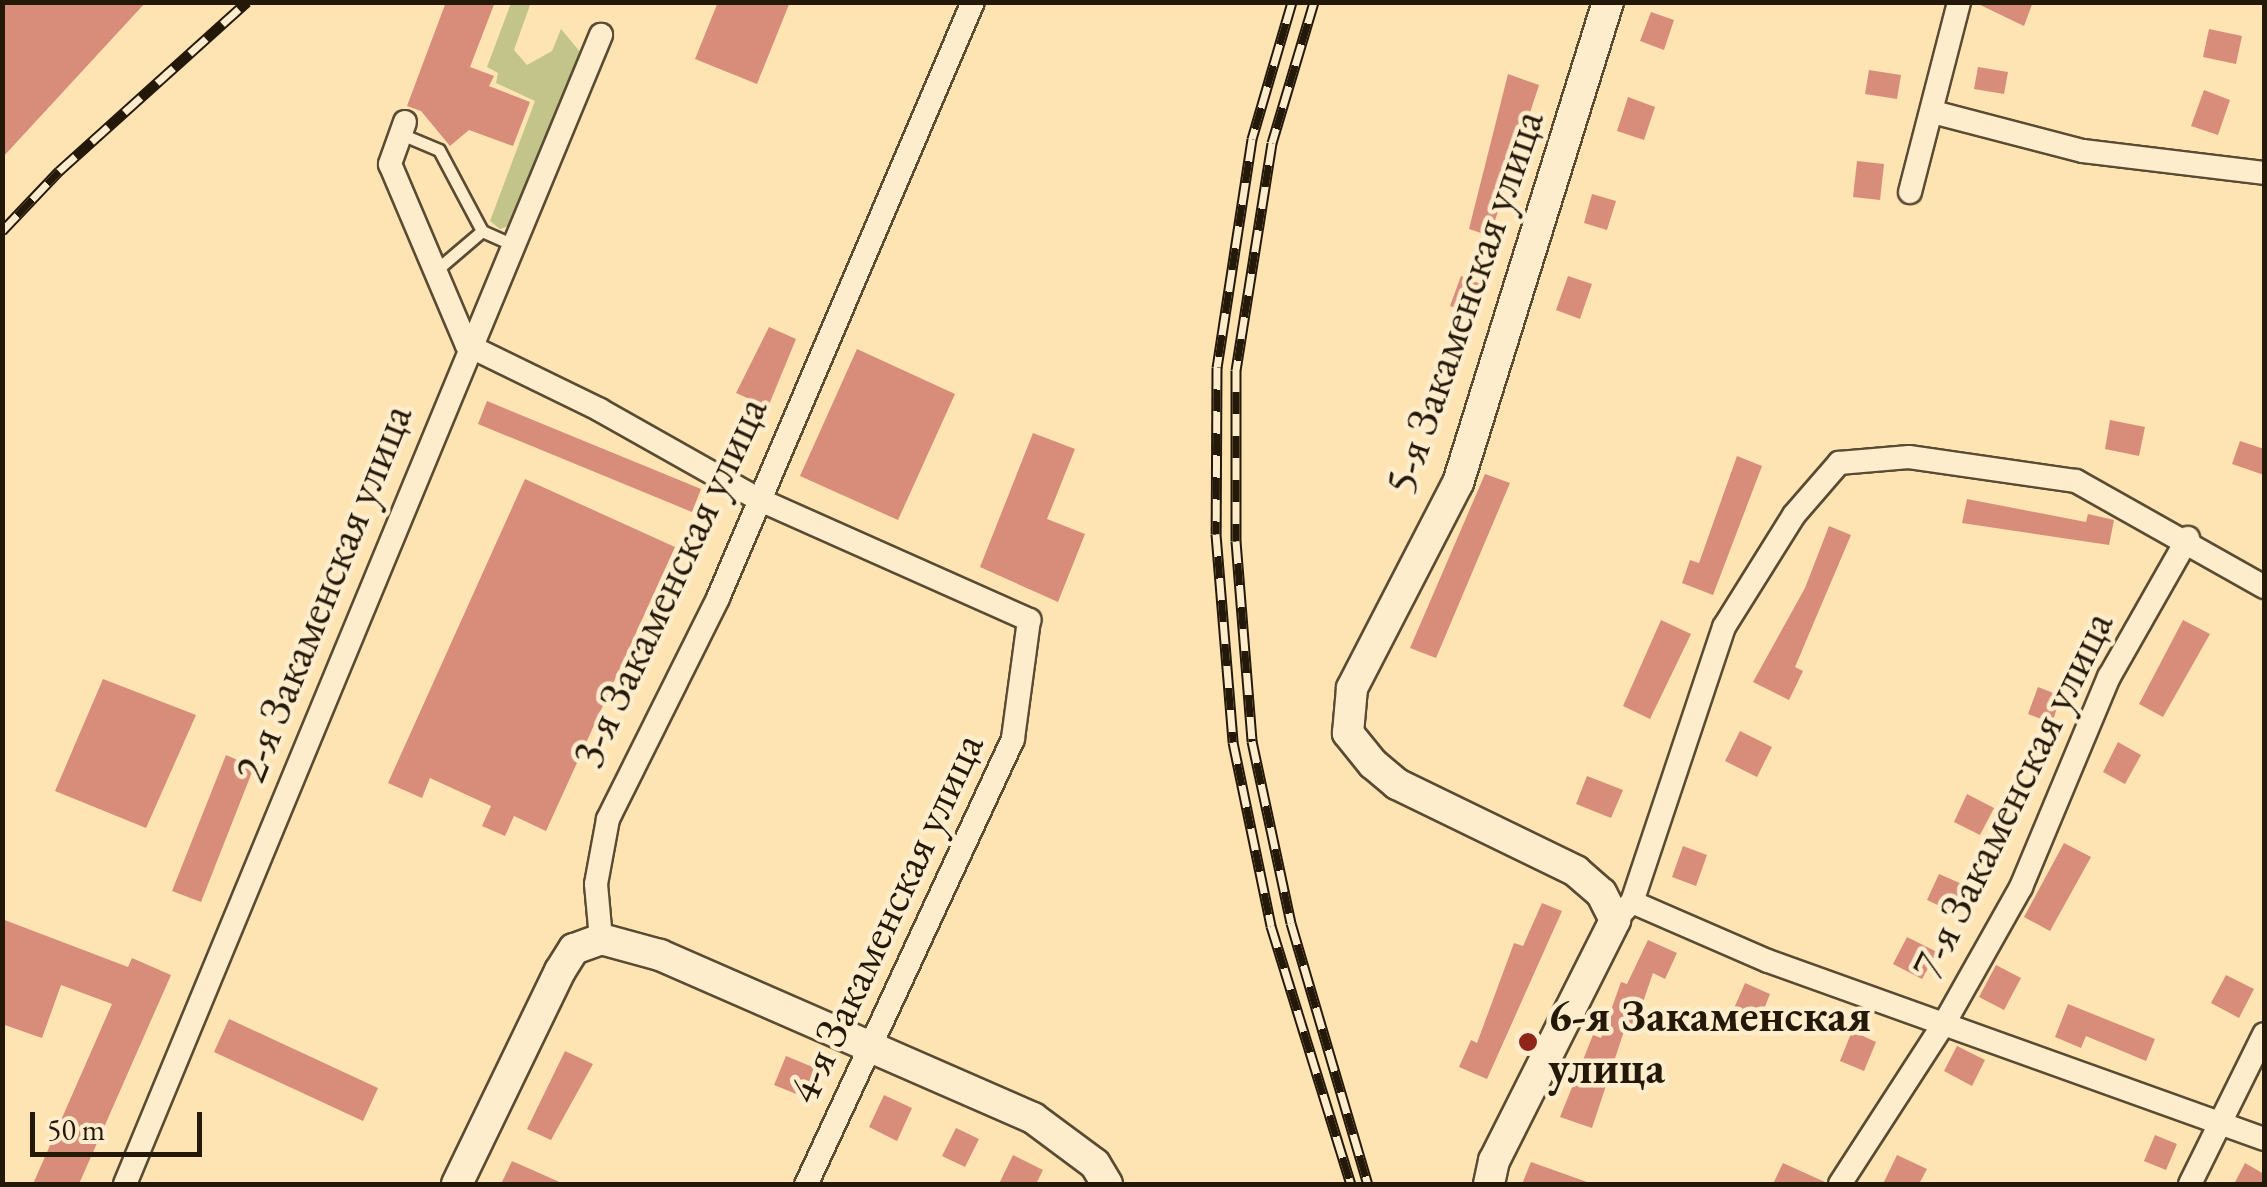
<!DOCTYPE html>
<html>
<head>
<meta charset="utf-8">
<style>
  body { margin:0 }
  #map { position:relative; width:2267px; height:1187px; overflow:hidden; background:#fee4b2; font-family:"EB Garamond",serif }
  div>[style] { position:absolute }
  .green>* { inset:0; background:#c2c48a }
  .building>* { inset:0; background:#d78d79 }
  .roads { filter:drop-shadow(2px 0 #5a4b33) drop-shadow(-2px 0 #5a4b33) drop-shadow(0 2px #5a4b33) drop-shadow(0 -2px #5a4b33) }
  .service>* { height:11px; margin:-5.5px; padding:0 5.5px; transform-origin:5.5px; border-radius:5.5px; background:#feedcd }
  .minor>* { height:22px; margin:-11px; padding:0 11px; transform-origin:11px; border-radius:11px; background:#feedcd }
  .tertiary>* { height:30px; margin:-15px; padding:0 15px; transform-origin:15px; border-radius:15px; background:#feedcd }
  .rail>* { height:11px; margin-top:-5.5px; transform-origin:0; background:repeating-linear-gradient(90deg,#feedcd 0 22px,#241809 0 44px); box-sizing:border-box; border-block:2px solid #241809 }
  .dots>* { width:28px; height:28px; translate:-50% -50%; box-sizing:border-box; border:5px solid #feedcd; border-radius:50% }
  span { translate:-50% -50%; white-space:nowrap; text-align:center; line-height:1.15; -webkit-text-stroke:9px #feedcd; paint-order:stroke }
  .street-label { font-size:45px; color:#241809 }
  .poi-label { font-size:45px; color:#241809; font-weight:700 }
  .left { translate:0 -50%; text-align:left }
  .frame { position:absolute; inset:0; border:5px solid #241809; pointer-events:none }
  .scale { position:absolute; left:30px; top:1112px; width:172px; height:45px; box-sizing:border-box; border:5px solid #241809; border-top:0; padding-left:12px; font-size:30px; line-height:35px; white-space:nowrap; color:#241809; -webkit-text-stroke:8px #feedcd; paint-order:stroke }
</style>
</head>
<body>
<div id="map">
  <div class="green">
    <div style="clip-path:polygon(511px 3px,530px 5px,514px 50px,527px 65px,552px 51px,561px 29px,581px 53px,511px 225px,500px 229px,490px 221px,535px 101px,496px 83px,498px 73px,487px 67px)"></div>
  </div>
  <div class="building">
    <div style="clip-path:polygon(2px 2px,146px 2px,2px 158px)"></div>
    <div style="clip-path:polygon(446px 2px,495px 2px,470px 67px,494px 76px,489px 86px,530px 102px,513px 146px,469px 130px,450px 146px,421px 111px,407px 106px)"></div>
    <div style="clip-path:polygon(718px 2px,790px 2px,757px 84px,695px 59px)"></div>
    <div style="clip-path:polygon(1974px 2px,2033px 2px,2024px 26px)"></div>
    <div style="clip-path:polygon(1651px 12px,1674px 20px,1664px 50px,1640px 41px)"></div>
    <div style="clip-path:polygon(2209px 29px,2242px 36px,2236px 64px,2203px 57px)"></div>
    <div style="clip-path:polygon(1978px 67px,2008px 72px,2004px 94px,1974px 89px)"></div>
    <div style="clip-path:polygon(1869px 70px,1901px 75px,1897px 99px,1865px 94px)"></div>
    <div style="clip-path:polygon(1508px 74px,1539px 85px,1490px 236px,1469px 229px)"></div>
    <div style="clip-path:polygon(2204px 90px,2230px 100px,2218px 135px,2191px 126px)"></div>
    <div style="clip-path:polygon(1628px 97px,1655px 107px,1644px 140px,1617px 131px)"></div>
    <div style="clip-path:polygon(1857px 161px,1884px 164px,1880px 200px,1853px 197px)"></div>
    <div style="clip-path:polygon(1592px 194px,1616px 201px,1607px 230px,1584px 223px)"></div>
    <div style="clip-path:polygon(1461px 276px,1488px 287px,1478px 317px,1450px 306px)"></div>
    <div style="clip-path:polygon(1568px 276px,1592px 284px,1580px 319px,1556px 310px)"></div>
    <div style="clip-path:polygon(769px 327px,796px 339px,768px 407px,736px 393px)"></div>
    <div style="clip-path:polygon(857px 349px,955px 394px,898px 520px,800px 476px)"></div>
    <div style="clip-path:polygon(487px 401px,701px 489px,692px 512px,478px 424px)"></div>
    <div style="clip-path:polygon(2110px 420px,2145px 427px,2139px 456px,2105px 449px)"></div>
    <div style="clip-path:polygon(1033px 433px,1075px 449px,1047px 519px,1085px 534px,1058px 602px,980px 567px)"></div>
    <div style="clip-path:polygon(2240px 441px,2264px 449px,2264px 475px,2232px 464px)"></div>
    <div style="clip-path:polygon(1737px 456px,1762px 466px,1713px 595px,1682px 583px,1690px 560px,1699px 563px)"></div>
    <div style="clip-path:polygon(1485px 474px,1510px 483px,1436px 658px,1410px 648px)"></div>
    <div style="clip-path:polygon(525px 479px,675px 547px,546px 831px,514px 816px,505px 836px,482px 826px,491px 806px,430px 778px,422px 798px,388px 783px)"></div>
    <div style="clip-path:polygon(1967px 499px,2086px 522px,2088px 514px,2114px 520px,2109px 545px,1962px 523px)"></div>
    <div style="clip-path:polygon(1829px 526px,1851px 535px,1795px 667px,1803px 671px,1789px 700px,1753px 682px,1805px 588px)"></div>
    <div style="clip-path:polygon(1661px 620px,1691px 634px,1650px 719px,1623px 706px)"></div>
    <div style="clip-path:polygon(2183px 620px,2210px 634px,2163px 717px,2139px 704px)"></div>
    <div style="clip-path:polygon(103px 679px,196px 715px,146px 828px,55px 791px)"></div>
    <div style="clip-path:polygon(2038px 687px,2061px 696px,2052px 723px,2028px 714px)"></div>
    <div style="clip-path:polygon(1740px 731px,1772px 747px,1757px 777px,1725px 761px)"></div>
    <div style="clip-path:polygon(2118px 742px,2141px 755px,2125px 784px,2103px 772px)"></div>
    <div style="clip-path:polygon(226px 755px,254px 767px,201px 902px,172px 891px)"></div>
    <div style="clip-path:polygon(1587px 776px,1623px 790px,1611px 818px,1576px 804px)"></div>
    <div style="clip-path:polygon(1967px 794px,1994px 808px,1980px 835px,1954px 822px)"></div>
    <div style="clip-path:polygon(2064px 843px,2091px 857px,2050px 931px,2024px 917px)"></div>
    <div style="clip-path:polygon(1683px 846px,1707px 855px,1696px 886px,1672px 877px)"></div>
    <div style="clip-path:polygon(1939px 874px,1969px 887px,1957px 914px,1927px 900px)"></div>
    <div style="clip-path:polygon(1542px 903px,1562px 911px,1487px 1079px,1459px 1067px,1471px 1040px,1477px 1043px,1514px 943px,1523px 946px)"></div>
    <div style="clip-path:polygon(2px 919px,128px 967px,132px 958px,171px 975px,79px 1184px,33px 1184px,112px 1004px,61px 985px,42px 1038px,2px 1024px)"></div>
    <div style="clip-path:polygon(1907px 937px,1937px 952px,1922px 979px,1893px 964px)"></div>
    <div style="clip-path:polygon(1648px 940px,1677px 953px,1665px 979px,1653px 973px,1635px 1025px,1627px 1022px,1592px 1128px,1560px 1117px,1593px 1035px,1601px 1038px,1621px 982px,1627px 984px)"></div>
    <div style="clip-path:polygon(1996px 965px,2021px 978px,2004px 1010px,1979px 997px)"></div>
    <div style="clip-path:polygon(2226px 975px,2254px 989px,2239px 1018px,2211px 1003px)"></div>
    <div style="clip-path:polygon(1745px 983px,1770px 994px,1758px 1024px,1732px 1013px)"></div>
    <div style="clip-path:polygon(2068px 1004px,2155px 1039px,2146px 1061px,2086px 1036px,2081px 1048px,2055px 1037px)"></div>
    <div style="clip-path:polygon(229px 1019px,378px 1088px,363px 1121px,214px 1052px)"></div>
    <div style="clip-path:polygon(1852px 1031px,1876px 1042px,1864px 1071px,1840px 1061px)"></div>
    <div style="clip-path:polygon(1957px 1046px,1985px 1060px,1972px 1086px,1944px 1071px)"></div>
    <div style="clip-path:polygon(565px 1051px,593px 1064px,551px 1140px,527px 1129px)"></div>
    <div style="clip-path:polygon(786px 1056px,815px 1068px,804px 1097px,774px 1085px)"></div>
    <div style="clip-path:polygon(884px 1095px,912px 1108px,897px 1141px,869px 1127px)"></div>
    <div style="clip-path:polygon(956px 1128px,979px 1139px,965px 1167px,942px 1156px)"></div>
    <div style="clip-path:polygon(2155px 1135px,2177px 1144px,2166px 1170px,2144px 1161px)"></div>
    <div style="clip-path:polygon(1013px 1155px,1043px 1170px,1036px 1184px,999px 1184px)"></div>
    <div style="clip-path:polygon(1897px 1155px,1927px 1169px,1919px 1184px,1883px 1184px)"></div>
    <div style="clip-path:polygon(512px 1161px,564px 1184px,501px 1184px)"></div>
    <div style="clip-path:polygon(1531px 1162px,1587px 1182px,1587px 1184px,1522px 1184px)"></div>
    <div style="clip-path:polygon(1783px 1163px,1825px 1182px,1825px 1184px,1773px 1184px)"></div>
    <div style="clip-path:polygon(2245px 1163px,2264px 1174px,2264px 1184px,2234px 1184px)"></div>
  </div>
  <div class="roads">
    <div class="service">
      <div style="left:401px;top:134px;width:41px;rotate:22.8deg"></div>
      <div style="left:439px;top:150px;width:92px;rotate:62deg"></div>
      <div style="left:434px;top:272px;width:63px;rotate:-40.5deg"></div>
      <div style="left:482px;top:231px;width:32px;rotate:24deg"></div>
    </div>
    <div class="minor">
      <div style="left:1933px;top:112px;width:155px;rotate:14.6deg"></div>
      <div style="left:2083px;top:151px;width:182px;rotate:6.9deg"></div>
      <div style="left:405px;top:122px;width:45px;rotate:109.7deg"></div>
      <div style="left:390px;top:164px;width:197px;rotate:67deg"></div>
      <div style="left:467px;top:345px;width:148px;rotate:26deg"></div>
      <div style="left:600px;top:410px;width:184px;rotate:29.4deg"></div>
      <div style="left:760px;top:500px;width:295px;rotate:24deg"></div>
      <div style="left:1029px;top:620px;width:120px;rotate:97.7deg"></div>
      <div style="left:1013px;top:739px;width:491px;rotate:114.9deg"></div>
      <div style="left:1910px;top:192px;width:196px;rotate:-75.5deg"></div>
      <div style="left:1632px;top:902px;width:148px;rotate:23.5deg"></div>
      <div style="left:1768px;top:961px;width:527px;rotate:19.74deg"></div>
      <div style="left:1615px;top:920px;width:25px;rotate:-47deg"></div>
      <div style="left:1632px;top:902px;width:290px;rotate:-71.5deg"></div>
      <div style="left:1724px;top:627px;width:132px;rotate:-58deg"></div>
      <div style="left:1794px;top:515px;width:69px;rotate:-49.1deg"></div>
      <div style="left:1839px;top:463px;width:70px;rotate:-4.9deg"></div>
      <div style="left:1909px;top:457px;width:169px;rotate:8.2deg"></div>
      <div style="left:2076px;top:481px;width:216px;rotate:29.4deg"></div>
      <div style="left:601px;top:939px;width:55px;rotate:-95.2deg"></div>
      <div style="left:596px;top:884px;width:66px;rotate:-79.5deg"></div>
      <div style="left:608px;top:819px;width:247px;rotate:-63.5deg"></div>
      <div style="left:718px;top:598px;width:648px;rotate:-66.84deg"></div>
      <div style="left:125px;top:1184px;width:1244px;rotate:-67.5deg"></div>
      <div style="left:1840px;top:1184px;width:193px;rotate:-57.1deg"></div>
      <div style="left:1945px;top:1022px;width:155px;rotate:-60.6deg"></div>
      <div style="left:2021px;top:887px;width:228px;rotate:-67.3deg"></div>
      <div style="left:2109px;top:677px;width:160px;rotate:-60.4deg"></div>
      <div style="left:2190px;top:1184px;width:167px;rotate:-63.7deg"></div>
    </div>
    <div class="tertiary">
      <div style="left:457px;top:1184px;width:237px;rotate:-64.2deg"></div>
      <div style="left:560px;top:971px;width:26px;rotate:-58deg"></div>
      <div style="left:574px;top:949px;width:29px;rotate:-20deg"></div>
      <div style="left:601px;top:939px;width:61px;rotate:15.2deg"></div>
      <div style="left:660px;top:955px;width:407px;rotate:23.6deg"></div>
      <div style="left:1033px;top:1118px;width:77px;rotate:36.6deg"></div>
      <div style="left:1095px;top:1164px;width:23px;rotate:59deg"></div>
      <div style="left:1489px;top:1184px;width:24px;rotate:-78deg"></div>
      <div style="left:1494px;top:1161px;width:270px;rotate:-63.3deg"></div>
      <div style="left:1615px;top:920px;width:30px;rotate:-117deg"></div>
      <div style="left:1601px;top:893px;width:33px;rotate:-139deg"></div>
      <div style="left:1576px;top:871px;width:199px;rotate:-154.1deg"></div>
      <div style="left:1397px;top:784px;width:31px;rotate:-140deg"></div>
      <div style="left:1373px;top:764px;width:40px;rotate:-129deg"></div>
      <div style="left:1348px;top:733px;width:45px;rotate:-84.9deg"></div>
      <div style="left:1352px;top:688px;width:231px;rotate:-62.7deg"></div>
      <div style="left:1458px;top:483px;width:504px;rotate:-72.68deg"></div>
    </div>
  </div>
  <div class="rail">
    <div style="left:1292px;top:2px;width:143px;rotate:106.3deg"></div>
    <div style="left:1252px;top:139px;width:231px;rotate:98.7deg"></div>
    <div style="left:1217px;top:367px;width:167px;rotate:90.3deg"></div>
    <div style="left:1216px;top:534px;width:209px;rotate:85.3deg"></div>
    <div style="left:1233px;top:742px;width:188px;rotate:78.3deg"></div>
    <div style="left:1271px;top:926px;width:270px;rotate:72.8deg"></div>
    <div style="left:1314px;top:2px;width:147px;rotate:106.6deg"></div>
    <div style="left:1272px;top:143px;width:230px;rotate:99deg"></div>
    <div style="left:1236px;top:370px;width:171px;rotate:90deg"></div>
    <div style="left:1236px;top:541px;width:201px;rotate:85.4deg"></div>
    <div style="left:1252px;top:741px;width:186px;rotate:77.9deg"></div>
    <div style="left:1291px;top:923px;width:272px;rotate:73.6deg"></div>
    <div style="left:2px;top:231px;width:83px;rotate:-46.5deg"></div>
    <div style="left:59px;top:171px;width:253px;rotate:-42deg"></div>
  </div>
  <div class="dots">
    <div style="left:1528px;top:1042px;background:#8f2418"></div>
  </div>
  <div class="street-label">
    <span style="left:1464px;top:302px;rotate:-71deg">5-я Закаменская улица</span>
    <span style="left:669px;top:582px;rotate:-65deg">3-я Закаменская улица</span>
    <span style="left:323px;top:593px;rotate:-68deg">2-я Закаменская улица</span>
    <span style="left:2012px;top:795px;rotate:-64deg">7-я Закаменская улица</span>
    <span style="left:885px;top:918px;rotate:-65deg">4-я Закаменская улица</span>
  </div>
  <div class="poi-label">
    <span class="left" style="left:1548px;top:1042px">6-я Закаменская<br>улица</span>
  </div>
  <div class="frame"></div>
  <div class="scale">50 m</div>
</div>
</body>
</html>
